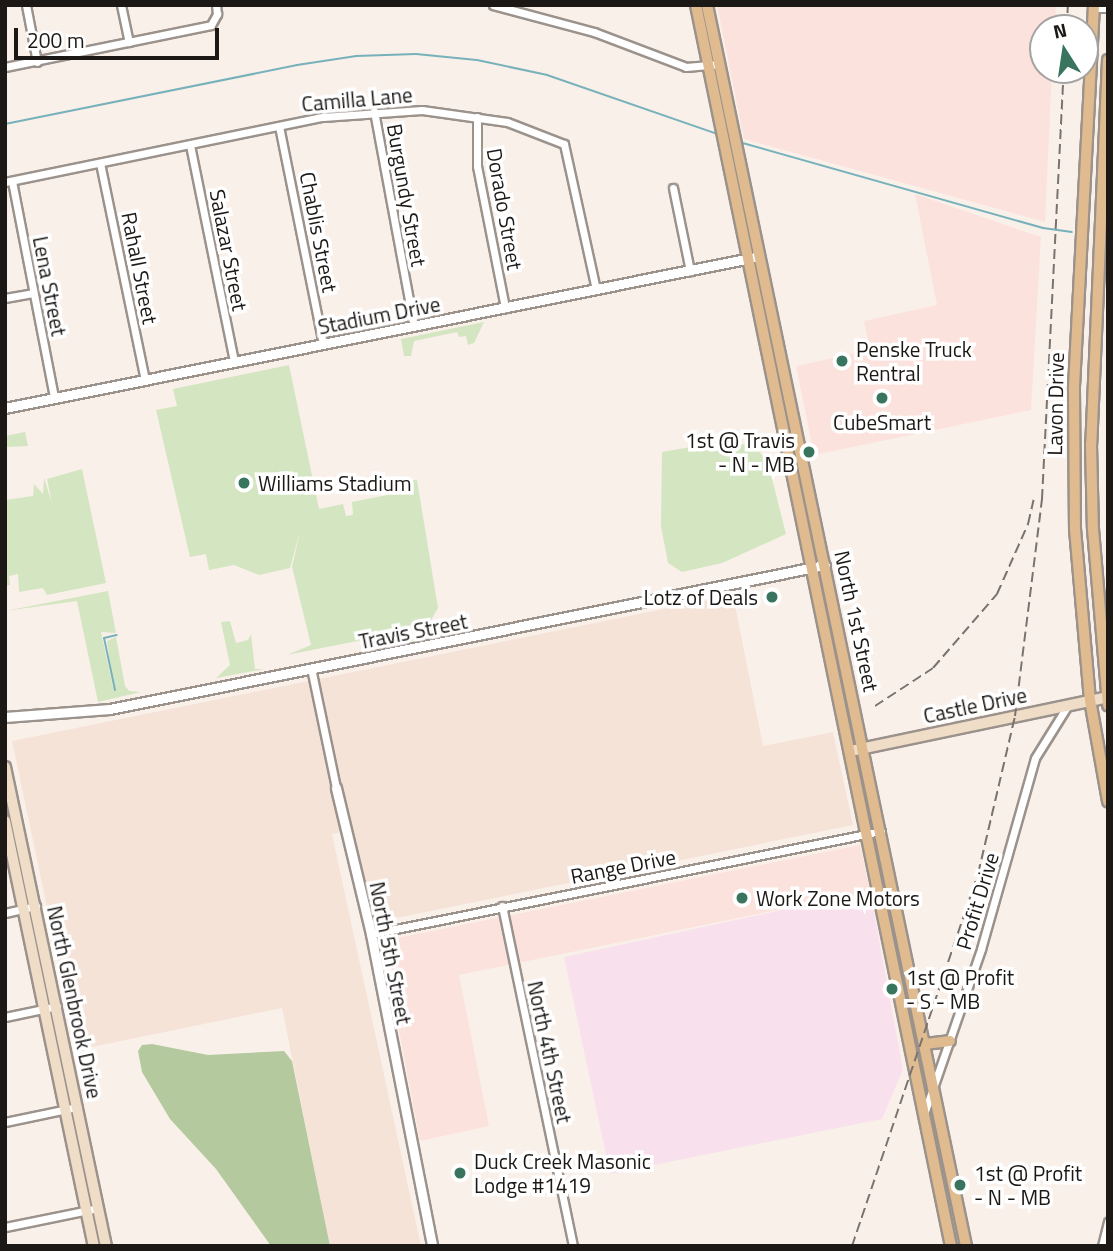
<!DOCTYPE html>
<html>
<head>
<meta charset="utf-8">
<style>
  body { margin:0 }
  #map { position:relative; width:1113px; height:1251px; overflow:hidden; background:#faf0ea; font-family:"Titillium Web",sans-serif }
  div>[style] { position:absolute }
  .commercial>* { inset:0; background:#fce2dc }
  .built>* { inset:0; background:#f5e3d8 }
  .education>* { inset:0; background:#f8e1ed }
  .green>* { inset:0; background:#d4e5c1 }
  .forest>* { inset:0; background:#b5c99e }
  .stream>* { height:2px; margin:-1px; padding:0 1px; transform-origin:1px; border-radius:1px; background:#77b1ba }
  .roads { filter:drop-shadow(2px 0 #9b928c) drop-shadow(-2px 0 #9b928c) drop-shadow(0 2px #9b928c) drop-shadow(0 -2px #9b928c) }
  .minor>* { height:7px; margin:-3.5px; padding:0 3.5px; transform-origin:3.5px; border-radius:3.5px; background:#fff }
  .tertiary>* { height:9px; margin:-4.5px; padding:0 4.5px; transform-origin:4.5px; border-radius:4.5px; background:#fff }
  .secondary>* { height:10px; margin:-5px; padding:0 5px; transform-origin:5px; border-radius:5px; background:#efddc7 }
  .primary>* { height:10px; margin:-5px; padding:0 5px; transform-origin:5px; border-radius:5px; background:#dfbb8f }
  .rail>* { height:2px; margin-top:-1px; transform-origin:0; background:repeating-linear-gradient(90deg,#79736f 0 10px,transparent 0 15px) }
  .dots>* { width:19px; height:19px; translate:-50% -50%; box-sizing:border-box; border:4px solid #fff; border-radius:50% }
  span { translate:-50% -50%; white-space:nowrap; text-align:center; line-height:1.15; -webkit-text-stroke:7px #fff; paint-order:stroke }
  .street-label { font-size:21px; color:#1b1816 }
  .poi-label { font-size:21px; color:#1b1816 }
  .left { translate:0 -50%; text-align:left }
  .right { translate:-100% -50%; text-align:right }
  .frame { position:absolute; inset:0; border:7px solid #1b1816; pointer-events:none }
  .north { position:absolute; left:1029px; top:14px; width:70px; height:70px; box-sizing:border-box; background:#fff; border:2px solid #a4a3a2; border-radius:50%; rotate:348deg; font-size:19px; font-weight:700; line-height:28px; text-align:center; color:#1b1816 }
  .north::after { content:''; display:block; margin:auto; width:24px; height:32px; background:#38745e; clip-path:polygon(50% 0,100% 100%,50% 72%,0 100%) }
  .scale { position:absolute; left:14px; top:28px; width:205px; height:32px; box-sizing:border-box; border:4px solid #1b1816; border-top:0; padding-left:9px; font-size:21px; line-height:24px; white-space:nowrap; color:#1b1816; -webkit-text-stroke:5px #fff; paint-order:stroke }
</style>
</head>
<body>
<div id="map">
  <div class="commercial">
    <div style="clip-path:polygon(717px 5px,1056px 5px,1055px 28px,1043px 28px,1043px 70px,1052px 70px,1045px 222px,744px 139px)"></div>
    <div style="clip-path:polygon(915px 194px,1041px 237px,1031px 410px,814px 455px,796px 366px,870px 350px,864px 321px,937px 305px)"></div>
    <div style="clip-path:polygon(860px 845px,870px 891px,459px 975px,489px 1126px,420px 1141px,382px 941px)"></div>
  </div>
  <div class="built">
    <div style="clip-path:polygon(733px 595px,763px 746px,833px 732px,853px 825px,372px 923px,353px 830px,332px 834px,421px 1246px,330px 1246px,282px 1008px,77px 1050px,12px 741px)"></div>
  </div>
  <div class="education">
    <div style="clip-path:polygon(870px 891px,903px 1070px,882px 1119px,610px 1174px,564px 957px)"></div>
  </div>
  <div class="green">
    <div style="clip-path:polygon(484px 322px,474px 343px,468px 345px,466px 336px,459px 337px,457px 332px,414px 341px,411px 356px,404px 356px,401px 339px)"></div>
    <div style="clip-path:polygon(289px 365px,319px 509px,343px 504px,346px 516px,353px 515px,352px 502px,413px 490px,412px 480px,417px 480px,438px 608px,427px 627px,287px 655px,311px 645px,292px 567px,300px 531px,290px 568px,259px 575px,234px 565px,209px 570px,206px 554px,190px 557px,156px 410px,177px 406px,173px 389px)"></div>
    <div style="clip-path:polygon(25px 432px,28px 446px,5px 447px,5px 436px)"></div>
    <div style="clip-path:polygon(732px 440px,756px 449px,767px 459px,786px 534px,722px 563px,682px 572px,668px 563px,661px 526px,662px 452px)"></div>
    <div style="clip-path:polygon(82px 469px,106px 583px,47px 595px,43px 588px,19px 592px,18px 574px,9px 576px,10px 585px,5px 586px,5px 500px,33px 496px,34px 484px,43px 494px,44px 478px,52px 503px,47px 479px)"></div>
    <div style="clip-path:polygon(108px 591px,116px 633px,101px 632px,114px 692px,107px 641px,116px 637px,125px 686px,129px 691px,141px 692px,98px 702px,77px 601px,5px 611px)"></div>
    <div style="clip-path:polygon(230px 621px,236px 643px,248px 640px,251px 634px,255px 669px,264px 669px,216px 678px,230px 665px,221px 622px)"></div>
    <div style="clip-path:polygon(456px 629px,451px 635px,403px 643px,402px 638px)"></div>
  </div>
  <div class="forest">
    <div style="clip-path:polygon(152px 1044px,208px 1055px,284px 1051px,292px 1061px,330px 1246px,271px 1246px,216px 1169px,170px 1119px,142px 1072px,138px 1051px,142px 1045px)"></div>
  </div>
  <div class="stream">
    <div style="left:5px;top:124px;width:298px;rotate:-11.4deg"></div>
    <div style="left:297px;top:65px;width:60px;rotate:-8.7deg"></div>
    <div style="left:356px;top:56px;width:60px;rotate:-1.9deg"></div>
    <div style="left:416px;top:54px;width:61px;rotate:5.6deg"></div>
    <div style="left:477px;top:60px;width:72px;rotate:12.1deg"></div>
    <div style="left:547px;top:75px;width:180px;rotate:19.1deg"></div>
    <div style="left:739px;top:142px;width:316px;rotate:15.8deg"></div>
    <div style="left:1043px;top:228px;width:29px;rotate:8deg"></div>
    <div style="left:115px;top:690px;width:53px;rotate:-101.9deg"></div>
    <div style="left:104px;top:638px;width:13px;rotate:-13deg"></div>
  </div>
  <div class="roads">
    <div class="minor">
      <div style="left:26px;top:5px;width:58px;rotate:79.1deg"></div>
      <div style="left:121px;top:5px;width:38px;rotate:78deg"></div>
      <div style="left:493px;top:5px;width:105px;rotate:15deg"></div>
      <div style="left:594px;top:32px;width:98px;rotate:20.8deg"></div>
      <div style="left:686px;top:67px;width:34px;rotate:-5deg"></div>
      <div style="left:5px;top:67px;width:210px;rotate:-11.5deg"></div>
      <div style="left:211px;top:25px;width:13px;rotate:-61deg"></div>
      <div style="left:217px;top:14px;width:9px;rotate:-96deg"></div>
      <div style="left:374px;top:111px;width:219px;rotate:79.5deg"></div>
      <div style="left:477px;top:117px;width:49px;rotate:90deg"></div>
      <div style="left:477px;top:166px;width:145px;rotate:78.8deg"></div>
      <div style="left:279px;top:126px;width:222px;rotate:78.6deg"></div>
      <div style="left:190px;top:145px;width:221px;rotate:78.5deg"></div>
      <div style="left:100px;top:163px;width:222px;rotate:78.3deg"></div>
      <div style="left:12px;top:181px;width:221px;rotate:79deg"></div>
      <div style="left:5px;top:182px;width:325px;rotate:-11.6deg"></div>
      <div style="left:323px;top:117px;width:99px;rotate:-4deg"></div>
      <div style="left:422px;top:110px;width:86px;rotate:8deg"></div>
      <div style="left:507px;top:122px;width:61px;rotate:21.1deg"></div>
      <div style="left:564px;top:144px;width:148px;rotate:77.6deg"></div>
      <div style="left:673px;top:188px;width:85px;rotate:78.4deg"></div>
      <div style="left:5px;top:298px;width:28px;rotate:-10deg"></div>
      <div style="left:311px;top:668px;width:123px;rotate:78.2deg"></div>
      <div style="left:502px;top:906px;width:347px;rotate:78.2deg"></div>
      <div style="left:5px;top:913px;width:32px;rotate:-13deg"></div>
      <div style="left:371px;top:934px;width:520px;rotate:-11.42deg"></div>
      <div style="left:5px;top:1017px;width:53px;rotate:-11.9deg"></div>
      <div style="left:925px;top:1111px;width:171px;rotate:-70.9deg"></div>
      <div style="left:981px;top:949px;width:198px;rotate:-74.2deg"></div>
      <div style="left:1035px;top:758px;width:62px;rotate:-58.1deg"></div>
      <div style="left:5px;top:1122px;width:74px;rotate:-11.8deg"></div>
      <div style="left:5px;top:1227px;width:95px;rotate:-11.5deg"></div>
      <div style="left:1102px;top:1246px;width:25px;rotate:-76deg"></div>
    </div>
    <div class="tertiary">
      <div style="left:1094px;top:7px;width:14px"></div>
      <div style="left:5px;top:408px;width:765px;rotate:-11.38deg"></div>
      <div style="left:5px;top:717px;width:105px;rotate:-4.4deg"></div>
      <div style="left:110px;top:709px;width:729px;rotate:-11.39deg"></div>
      <div style="left:336px;top:788px;width:150px;rotate:76.5deg"></div>
      <div style="left:371px;top:934px;width:318px;rotate:78.9deg"></div>
    </div>
    <div class="secondary">
      <div style="left:850px;top:751px;width:264px;rotate:-11.8deg"></div>
      <div style="left:5px;top:767px;width:490px;rotate:78.1deg"></div>
      <div style="left:5px;top:821px;width:434px;rotate:78.2deg"></div>
    </div>
    <div class="primary">
      <div style="left:696px;top:5px;width:1267px;rotate:78.39deg"></div>
      <div style="left:707px;top:5px;width:1268px;rotate:78.21deg"></div>
      <div style="left:1094px;top:5px;width:385px;rotate:93deg"></div>
      <div style="left:1074px;top:389px;width:140px;rotate:89.6deg"></div>
      <div style="left:1075px;top:529px;width:172px;rotate:85deg"></div>
      <div style="left:1090px;top:700px;width:103px;rotate:79.9deg"></div>
      <div style="left:1108px;top:60px;width:384px;rotate:92.5deg"></div>
      <div style="left:1091px;top:444px;width:85px;rotate:88.7deg"></div>
      <div style="left:1093px;top:529px;width:177px;rotate:85.1deg"></div>
      <div style="left:925px;top:1044px;width:25px;rotate:-7deg"></div>
    </div>
  </div>
  <div class="rail">
    <div style="left:1067px;top:28px;width:23px;rotate:-88deg"></div>
    <div style="left:875px;top:706px;width:69px;rotate:-33.2deg"></div>
    <div style="left:933px;top:668px;width:98px;rotate:-49.1deg"></div>
    <div style="left:997px;top:594px;width:77px;rotate:-66.1deg"></div>
    <div style="left:1028px;top:524px;width:28px;rotate:-77deg"></div>
    <div style="left:852px;top:1246px;width:393px;rotate:-71.3deg"></div>
    <div style="left:978px;top:874px;width:162px;rotate:-76.8deg"></div>
    <div style="left:1015px;top:716px;width:219px;rotate:-82.9deg"></div>
    <div style="left:1042px;top:499px;width:430px;rotate:-87.1deg"></div>
  </div>
  <div class="dots">
    <div style="left:842px;top:361px;background:#38745e"></div>
    <div style="left:882px;top:398px;background:#38745e"></div>
    <div style="left:809px;top:452px;background:#38745e"></div>
    <div style="left:244px;top:483px;background:#38745e"></div>
    <div style="left:772px;top:597px;background:#38745e"></div>
    <div style="left:742px;top:898px;background:#38745e"></div>
    <div style="left:892px;top:989px;background:#38745e"></div>
    <div style="left:460px;top:1173px;background:#38745e"></div>
    <div style="left:960px;top:1185px;background:#38745e"></div>
  </div>
  <div class="street-label">
    <span style="left:357px;top:99px;rotate:-5deg">Camilla Lane</span>
    <span style="left:407px;top:195px;rotate:80deg">Burgundy Street</span>
    <span style="left:505px;top:209px;rotate:80deg">Dorado Street</span>
    <span style="left:319px;top:232px;rotate:79deg">Chablis Street</span>
    <span style="left:229px;top:250px;rotate:79deg">Salazar Street</span>
    <span style="left:140px;top:268px;rotate:79deg">Rahall Street</span>
    <span style="left:50px;top:286px;rotate:79deg">Lena Street</span>
    <span style="left:379px;top:315px;rotate:-11deg">Stadium Drive</span>
    <span style="left:1055px;top:404px;rotate:-89deg">Lavon Drive</span>
    <span style="left:857px;top:621px;rotate:78deg">North 1st Street</span>
    <span style="left:413px;top:631px;rotate:-11deg">Travis Street</span>
    <span style="left:975px;top:705px;rotate:-12deg">Castle Drive</span>
    <span style="left:623px;top:866px;rotate:-11deg">Range Drive</span>
    <span style="left:977px;top:901px;rotate:-73deg">Profit Drive</span>
    <span style="left:391px;top:953px;rotate:79deg">North 5th Street</span>
    <span style="left:75px;top:1002px;rotate:78deg">North Glenbrook Drive</span>
    <span style="left:550px;top:1052px;rotate:78deg">North 4th Street</span>
  </div>
  <div class="poi-label">
    <span class="left" style="left:856px;top:361px">Penske Truck<br>Rentral</span>
    <span style="left:882px;top:422px">CubeSmart</span>
    <span class="right" style="left:795px;top:452px">1st @ Travis<br>- N - MB</span>
    <span class="left" style="left:258px;top:483px">Williams Stadium</span>
    <span class="right" style="left:758px;top:597px">Lotz of Deals</span>
    <span class="left" style="left:756px;top:898px">Work Zone Motors</span>
    <span class="left" style="left:906px;top:989px">1st @ Profit<br>- S - MB</span>
    <span class="left" style="left:474px;top:1173px">Duck Creek Masonic<br>Lodge #1419</span>
    <span class="left" style="left:974px;top:1185px">1st @ Profit<br>- N - MB</span>
  </div>
  <div class="frame"></div>
  <div class="north">N</div>
  <div class="scale">200 m</div>
</div>
</body>
</html>
